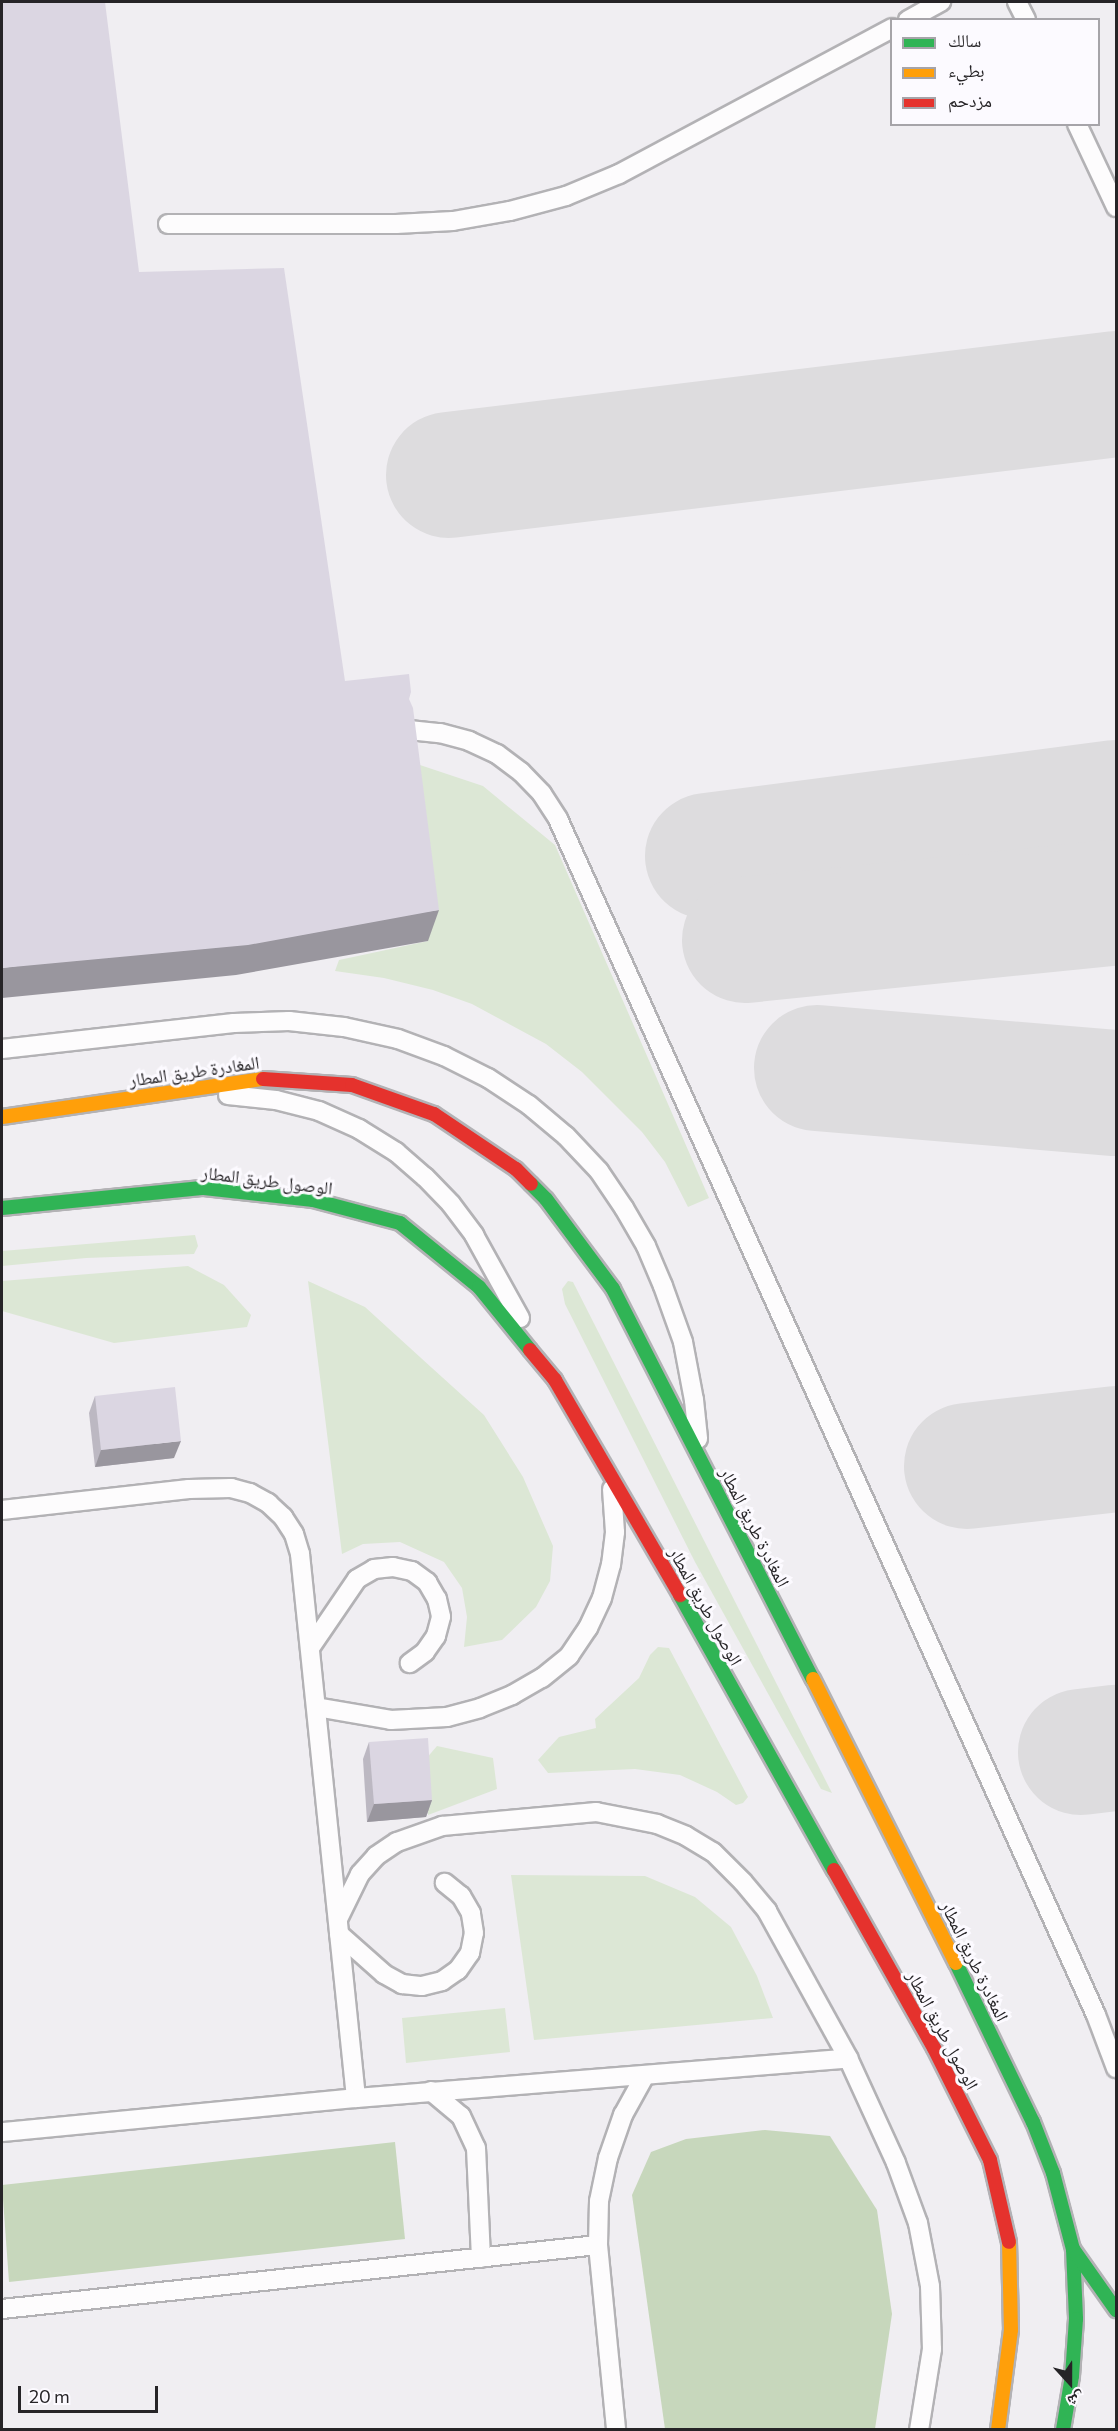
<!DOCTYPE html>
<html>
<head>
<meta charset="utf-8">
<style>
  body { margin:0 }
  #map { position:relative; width:1118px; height:2431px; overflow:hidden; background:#f0eef2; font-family:Commissioner,"Noto Naskh Arabic",sans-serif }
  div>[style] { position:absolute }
  .green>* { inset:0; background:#dce7d5 }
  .forest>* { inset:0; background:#c7d7bc }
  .taxiway>* { height:126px; margin:-63px; padding:0 63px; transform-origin:63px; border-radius:63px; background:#dddcde }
  .roads { filter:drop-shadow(2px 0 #b3b2b5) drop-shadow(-2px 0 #b3b2b5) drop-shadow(0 2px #b3b2b5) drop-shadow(0 -2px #b3b2b5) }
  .lane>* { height:18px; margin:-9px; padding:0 9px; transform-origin:9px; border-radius:9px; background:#fdfcfd }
  .fast>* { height:14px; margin:-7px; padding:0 7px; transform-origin:7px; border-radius:7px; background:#30b455 }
  .slow>* { height:14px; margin:-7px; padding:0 7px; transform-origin:7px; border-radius:7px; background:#ff9f0a }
  .jam>* { height:14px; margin:-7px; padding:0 7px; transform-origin:7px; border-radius:7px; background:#e5322d }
  .wall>* { inset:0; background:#bcb8c2 }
  .shaded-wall>* { inset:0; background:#99969e }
  .building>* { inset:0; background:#dbd6e2 }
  span { translate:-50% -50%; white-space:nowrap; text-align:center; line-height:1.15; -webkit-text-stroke:6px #fcfaff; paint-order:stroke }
  .street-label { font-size:18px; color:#262427 }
  .frame { position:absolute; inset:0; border:3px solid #262427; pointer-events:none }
  .legend { position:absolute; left:890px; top:18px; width:210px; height:108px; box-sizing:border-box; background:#fcfaff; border:2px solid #a6a4a9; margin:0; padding:8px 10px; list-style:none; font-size:18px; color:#262427 }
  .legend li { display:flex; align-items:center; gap:12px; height:30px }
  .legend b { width:30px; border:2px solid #a6a4a9 }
  .north { position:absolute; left:1040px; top:2353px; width:60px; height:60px; -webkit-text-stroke:4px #fcfaff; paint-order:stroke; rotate:159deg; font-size:16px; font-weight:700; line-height:24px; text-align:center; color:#262427 }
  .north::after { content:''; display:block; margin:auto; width:21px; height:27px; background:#262427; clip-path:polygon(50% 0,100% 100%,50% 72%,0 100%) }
  .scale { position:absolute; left:18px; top:2386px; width:140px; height:27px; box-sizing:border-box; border:3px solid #262427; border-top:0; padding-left:8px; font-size:18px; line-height:21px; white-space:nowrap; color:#262427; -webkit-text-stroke:4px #fcfaff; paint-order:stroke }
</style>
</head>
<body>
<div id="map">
  <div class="green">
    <div style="clip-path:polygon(414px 763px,483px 786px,555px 845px,709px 1198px,688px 1207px,665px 1162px,642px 1132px,582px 1072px,546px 1044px,472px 1004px,433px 990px,384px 978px,335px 971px,339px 960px,428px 941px)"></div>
    <div style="clip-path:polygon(195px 1235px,198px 1246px,194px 1254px,86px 1258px,2px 1266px,2px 1251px)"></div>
    <div style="clip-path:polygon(188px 1266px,224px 1285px,251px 1315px,247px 1327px,114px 1343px,2px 1311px,2px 1281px)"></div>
    <div style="clip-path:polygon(308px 1281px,365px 1307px,432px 1368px,484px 1415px,523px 1477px,553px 1546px,550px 1581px,536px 1607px,502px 1640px,464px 1647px,467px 1617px,462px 1588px,444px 1562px,400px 1542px,363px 1544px,342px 1554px)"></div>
    <div style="clip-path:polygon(568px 1281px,573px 1282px,832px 1793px,821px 1789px,695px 1562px,565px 1304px,562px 1289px)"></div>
    <div style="clip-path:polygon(658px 1647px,669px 1648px,748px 1797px,743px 1803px,736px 1805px,717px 1792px,680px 1775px,635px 1769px,548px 1773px,538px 1760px,559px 1737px,596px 1728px,595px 1719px,639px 1678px,650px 1655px)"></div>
    <div style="clip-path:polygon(437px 1746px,493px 1758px,497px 1789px,428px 1815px,425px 1760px)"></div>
    <div style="clip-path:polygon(511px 1875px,645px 1876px,695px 1897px,731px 1927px,757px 1976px,773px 2018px,534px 2040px)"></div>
    <div style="clip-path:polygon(505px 2008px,510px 2052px,406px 2063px,402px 2018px)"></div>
  </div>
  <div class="forest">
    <div style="clip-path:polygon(765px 2130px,830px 2136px,877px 2210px,892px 2314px,875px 2429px,665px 2429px,632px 2195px,651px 2152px,686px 2139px)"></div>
    <div style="clip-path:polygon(395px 2142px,405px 2239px,9px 2282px,2px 2185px)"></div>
  </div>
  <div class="taxiway">
    <div style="left:449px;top:475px;width:672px;rotate:-6.92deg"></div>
    <div style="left:708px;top:856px;width:411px;rotate:-7.4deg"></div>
    <div style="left:745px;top:940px;width:373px;rotate:-5.8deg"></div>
    <div style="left:817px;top:1068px;width:300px;rotate:4.8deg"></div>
    <div style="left:967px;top:1466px;width:150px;rotate:-6.5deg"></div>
    <div style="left:1081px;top:1752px;width:35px;rotate:-7deg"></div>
  </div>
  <div class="roads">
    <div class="lane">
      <div style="left:1017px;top:2px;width:20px;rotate:63deg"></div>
      <div style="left:908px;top:20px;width:38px;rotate:-29deg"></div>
      <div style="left:1077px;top:124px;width:92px;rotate:64.8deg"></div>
      <div style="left:168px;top:224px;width:228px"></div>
      <div style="left:396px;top:224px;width:57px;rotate:-3deg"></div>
      <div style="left:453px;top:221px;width:58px;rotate:-10deg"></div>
      <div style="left:510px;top:211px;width:58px;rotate:-15deg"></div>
      <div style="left:566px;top:196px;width:57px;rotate:-22.5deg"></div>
      <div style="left:619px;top:174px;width:310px;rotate:-28.1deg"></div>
      <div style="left:409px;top:730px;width:31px;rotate:6deg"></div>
      <div style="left:440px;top:733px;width:30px;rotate:15deg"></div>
      <div style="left:469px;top:741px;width:31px;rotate:25deg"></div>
      <div style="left:497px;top:754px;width:30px;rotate:37deg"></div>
      <div style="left:521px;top:772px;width:30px;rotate:46deg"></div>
      <div style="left:542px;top:794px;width:30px;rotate:57deg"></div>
      <div style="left:558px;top:819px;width:1311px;rotate:65.78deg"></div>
      <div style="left:1096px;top:2015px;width:57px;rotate:69.3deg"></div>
      <div style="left:2px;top:1049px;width:233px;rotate:-6.4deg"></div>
      <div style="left:234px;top:1023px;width:55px;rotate:-2.1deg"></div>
      <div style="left:289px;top:1021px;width:55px;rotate:6.2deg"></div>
      <div style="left:344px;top:1027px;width:55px;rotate:12.5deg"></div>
      <div style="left:398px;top:1039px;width:49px;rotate:20.3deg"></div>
      <div style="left:444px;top:1056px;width:49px;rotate:26.6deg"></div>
      <div style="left:488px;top:1078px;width:49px;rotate:33.4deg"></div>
      <div style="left:529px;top:1105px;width:48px;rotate:40deg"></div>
      <div style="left:566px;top:1136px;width:48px;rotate:46.7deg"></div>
      <div style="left:599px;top:1171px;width:45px;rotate:56deg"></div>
      <div style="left:624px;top:1208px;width:44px;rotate:59.9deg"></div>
      <div style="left:646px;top:1246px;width:43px;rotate:67deg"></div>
      <div style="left:663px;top:1286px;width:59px;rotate:70.3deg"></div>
      <div style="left:683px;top:1342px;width:59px;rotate:79.3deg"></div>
      <div style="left:694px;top:1400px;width:39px;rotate:84deg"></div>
      <div style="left:228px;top:1095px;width:48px;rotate:5.9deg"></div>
      <div style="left:276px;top:1100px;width:44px;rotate:14.3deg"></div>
      <div style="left:319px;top:1111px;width:44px;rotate:24.2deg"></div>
      <div style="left:359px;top:1129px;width:44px;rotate:31.9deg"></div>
      <div style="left:396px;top:1152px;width:38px;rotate:41deg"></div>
      <div style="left:425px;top:1177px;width:37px;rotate:46deg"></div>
      <div style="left:451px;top:1204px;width:39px;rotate:53deg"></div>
      <div style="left:474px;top:1235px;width:95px;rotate:61deg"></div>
      <div style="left:2px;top:1510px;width:188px;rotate:-6.4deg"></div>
      <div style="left:189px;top:1489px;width:42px;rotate:-1.4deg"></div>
      <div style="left:231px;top:1488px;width:20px;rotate:15deg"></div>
      <div style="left:250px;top:1493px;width:21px;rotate:29deg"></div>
      <div style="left:268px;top:1503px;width:21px;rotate:43deg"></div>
      <div style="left:283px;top:1517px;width:20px;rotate:57deg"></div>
      <div style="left:294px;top:1534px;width:21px;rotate:73deg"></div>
      <div style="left:300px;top:1554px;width:547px;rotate:84.12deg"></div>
      <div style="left:356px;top:2098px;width:356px;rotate:174.5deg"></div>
      <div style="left:310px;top:1648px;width:83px;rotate:-55.7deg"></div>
      <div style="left:357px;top:1579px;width:20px;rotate:-30deg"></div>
      <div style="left:374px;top:1569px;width:19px;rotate:-6deg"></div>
      <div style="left:393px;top:1567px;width:19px;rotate:12deg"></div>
      <div style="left:412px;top:1571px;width:19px;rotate:36deg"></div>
      <div style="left:427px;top:1582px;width:20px;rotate:60deg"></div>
      <div style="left:437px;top:1599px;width:18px;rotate:77deg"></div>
      <div style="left:441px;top:1617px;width:20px;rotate:105deg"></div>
      <div style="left:436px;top:1636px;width:19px;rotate:125deg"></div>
      <div style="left:425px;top:1652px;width:19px;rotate:144deg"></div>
      <div style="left:316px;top:1707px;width:76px;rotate:9.8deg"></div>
      <div style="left:391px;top:1720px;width:56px;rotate:-3.1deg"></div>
      <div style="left:447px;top:1717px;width:34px;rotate:-15deg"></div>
      <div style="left:480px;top:1708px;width:35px;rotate:-22deg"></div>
      <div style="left:512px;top:1695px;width:34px;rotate:-30deg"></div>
      <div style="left:542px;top:1678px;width:35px;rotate:-39deg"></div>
      <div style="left:569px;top:1656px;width:34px;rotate:-56deg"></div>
      <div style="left:588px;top:1628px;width:33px;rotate:-65deg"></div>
      <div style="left:602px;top:1598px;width:34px;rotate:-75deg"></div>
      <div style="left:611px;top:1565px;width:33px;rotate:-83deg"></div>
      <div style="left:615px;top:1532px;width:43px;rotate:-94deg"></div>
      <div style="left:338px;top:1919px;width:50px;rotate:-63.9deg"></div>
      <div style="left:360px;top:1874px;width:24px;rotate:-48deg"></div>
      <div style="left:376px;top:1856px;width:25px;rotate:-34deg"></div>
      <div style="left:397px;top:1842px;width:48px;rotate:-19.6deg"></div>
      <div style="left:442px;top:1826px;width:155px;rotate:-5.2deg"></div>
      <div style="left:596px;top:1812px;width:62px;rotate:11.1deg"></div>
      <div style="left:657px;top:1824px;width:31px;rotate:22deg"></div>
      <div style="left:686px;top:1836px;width:31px;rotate:31deg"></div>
      <div style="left:713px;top:1852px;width:42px;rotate:45deg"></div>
      <div style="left:743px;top:1882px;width:38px;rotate:50deg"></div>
      <div style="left:767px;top:1911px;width:168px;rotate:61.1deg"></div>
      <div style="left:848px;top:2058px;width:115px;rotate:65.4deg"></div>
      <div style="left:896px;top:2163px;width:64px;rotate:69.9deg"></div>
      <div style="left:918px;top:2223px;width:64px;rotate:79.2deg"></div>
      <div style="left:930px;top:2286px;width:63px;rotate:88.2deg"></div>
      <div style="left:932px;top:2349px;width:82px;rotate:99.1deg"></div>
      <div style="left:339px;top:1934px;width:60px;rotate:41.6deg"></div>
      <div style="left:384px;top:1974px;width:21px;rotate:29deg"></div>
      <div style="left:402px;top:1984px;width:20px;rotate:6deg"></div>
      <div style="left:422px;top:1986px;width:21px;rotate:-14deg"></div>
      <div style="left:442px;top:1981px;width:19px;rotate:-35deg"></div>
      <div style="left:458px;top:1970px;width:21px;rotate:-55deg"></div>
      <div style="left:470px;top:1953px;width:20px;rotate:-79deg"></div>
      <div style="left:474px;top:1933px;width:20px;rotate:-99deg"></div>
      <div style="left:471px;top:1913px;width:20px;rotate:-120deg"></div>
      <div style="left:461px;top:1896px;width:21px;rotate:-141deg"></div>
      <div style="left:431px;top:2091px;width:39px;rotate:40deg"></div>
      <div style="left:461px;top:2116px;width:35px;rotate:65deg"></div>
      <div style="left:476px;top:2148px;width:110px;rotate:87.4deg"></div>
      <div style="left:356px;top:2098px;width:494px;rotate:-4.6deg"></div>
      <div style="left:598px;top:2245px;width:44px;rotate:-88.7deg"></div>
      <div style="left:599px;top:2201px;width:44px;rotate:-78.2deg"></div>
      <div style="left:608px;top:2158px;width:46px;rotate:-70.8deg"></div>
      <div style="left:623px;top:2115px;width:43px;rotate:-61.1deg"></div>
      <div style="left:2px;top:2309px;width:599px;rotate:-6.13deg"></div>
      <div style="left:598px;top:2245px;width:186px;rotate:84.4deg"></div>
    </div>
    <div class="fast">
      <div style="left:531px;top:1184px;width:21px;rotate:45deg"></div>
      <div style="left:546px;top:1199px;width:112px;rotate:53.3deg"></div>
      <div style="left:613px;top:1289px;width:438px;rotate:62.9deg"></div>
      <div style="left:2px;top:1208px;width:203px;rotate:-5.7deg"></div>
      <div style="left:204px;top:1188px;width:110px;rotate:6.3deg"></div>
      <div style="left:313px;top:1200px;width:90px;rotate:14.8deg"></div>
      <div style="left:400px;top:1223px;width:102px;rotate:39deg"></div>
      <div style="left:479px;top:1287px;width:81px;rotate:51deg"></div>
      <div style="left:680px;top:1595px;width:315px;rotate:60.8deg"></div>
      <div style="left:956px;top:1963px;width:177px;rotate:64.2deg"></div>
      <div style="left:1033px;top:2122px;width:55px;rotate:68.6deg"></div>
      <div style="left:1053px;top:2173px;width:79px;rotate:75.3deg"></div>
      <div style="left:1073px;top:2249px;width:70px;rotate:87.5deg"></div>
      <div style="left:1076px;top:2319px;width:57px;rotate:94deg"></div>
      <div style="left:1072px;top:2376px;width:55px;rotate:99.5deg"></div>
      <div style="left:1073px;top:2249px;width:75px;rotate:54.8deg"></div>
    </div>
    <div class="slow">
      <div style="left:2px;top:1117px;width:264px;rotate:-8.3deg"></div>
      <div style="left:813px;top:1679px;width:318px;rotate:63.3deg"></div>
      <div style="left:998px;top:2430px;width:101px;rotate:-82.6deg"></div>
      <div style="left:1011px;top:2330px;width:88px;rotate:-91.3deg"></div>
    </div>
    <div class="jam">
      <div style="left:263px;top:1079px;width:89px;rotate:3.9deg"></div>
      <div style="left:352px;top:1085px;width:87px;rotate:19.5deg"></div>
      <div style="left:434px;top:1114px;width:99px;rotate:33.9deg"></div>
      <div style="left:516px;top:1169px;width:21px;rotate:45deg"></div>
      <div style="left:530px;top:1350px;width:39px;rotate:50deg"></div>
      <div style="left:555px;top:1380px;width:249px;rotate:59.8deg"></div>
      <div style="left:834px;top:1870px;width:204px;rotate:60.7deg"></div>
      <div style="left:934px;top:2048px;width:125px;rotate:63.4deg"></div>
      <div style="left:990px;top:2160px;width:84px;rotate:77deg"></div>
    </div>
  </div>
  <div class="wall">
    <div style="clip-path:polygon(95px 1396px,174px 1458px,95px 1467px,89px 1413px)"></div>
    <div style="clip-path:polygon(369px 1742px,432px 1800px,426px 1817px,367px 1822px,363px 1759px)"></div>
  </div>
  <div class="shaded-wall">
    <div style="clip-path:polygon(439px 910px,428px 941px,236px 975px,2px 998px,2px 968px)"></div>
    <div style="clip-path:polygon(181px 1441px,174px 1458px,95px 1467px,101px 1450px)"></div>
    <div style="clip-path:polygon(432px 1800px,426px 1817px,367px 1822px,374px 1804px)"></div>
  </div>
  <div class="building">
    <div style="clip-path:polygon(2px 2px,105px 2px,139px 272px,284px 268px,345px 681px,409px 674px,411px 692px,409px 699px,413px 708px,439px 910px,248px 945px,2px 968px)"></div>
    <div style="clip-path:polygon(175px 1387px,181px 1441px,101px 1450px,95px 1396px)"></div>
    <div style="clip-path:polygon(428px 1738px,432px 1800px,374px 1804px,369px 1742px)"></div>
  </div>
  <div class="street-label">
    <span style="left:194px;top:1071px;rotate:-8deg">المغادرة طريق المطار</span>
    <span style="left:267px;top:1180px;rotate:7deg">الوصول طريق المطار</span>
    <span style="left:755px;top:1527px;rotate:63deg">المغادرة طريق المطار</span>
    <span style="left:706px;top:1606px;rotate:61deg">الوصول طريق المطار</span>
    <span style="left:975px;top:1961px;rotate:64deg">المغادرة طريق المطار</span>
    <span style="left:943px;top:2030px;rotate:62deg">الوصول طريق المطار</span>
  </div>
  <div class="frame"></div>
  <ul class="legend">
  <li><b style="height:8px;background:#30b455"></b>سالك</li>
  <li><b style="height:8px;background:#ff9f0a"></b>بطيء</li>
  <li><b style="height:8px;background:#e5322d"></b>مزدحم</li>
  </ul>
  <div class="north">ش</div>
  <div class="scale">20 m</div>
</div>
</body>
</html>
